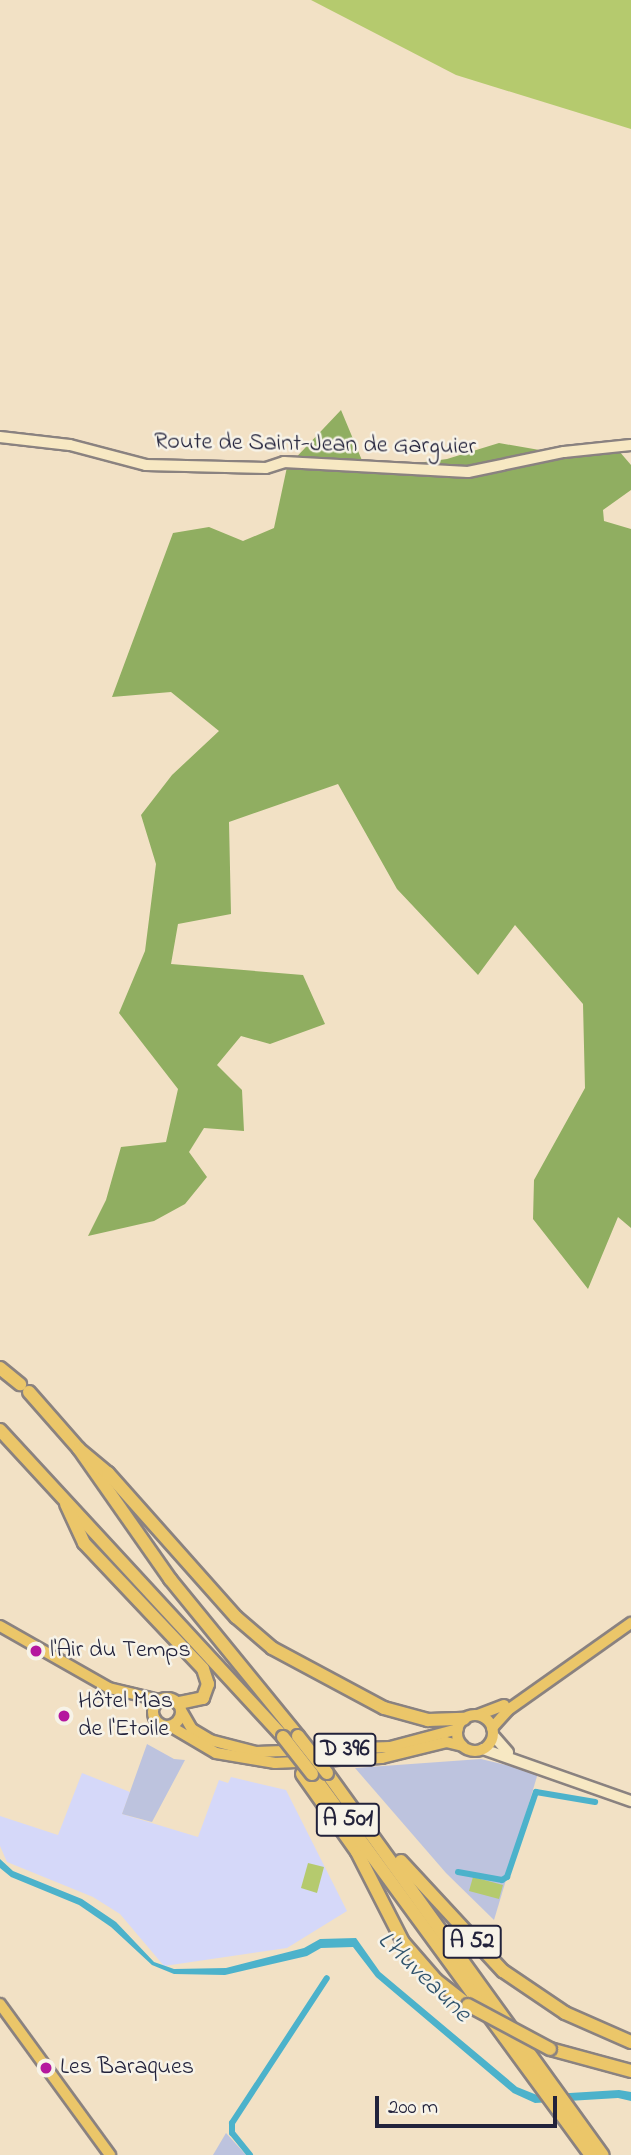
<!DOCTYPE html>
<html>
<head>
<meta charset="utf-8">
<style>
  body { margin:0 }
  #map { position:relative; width:631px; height:2155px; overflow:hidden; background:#f2e1c5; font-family:"Indie Flower",sans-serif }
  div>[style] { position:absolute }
  .built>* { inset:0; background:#d5d8f9 }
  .industrial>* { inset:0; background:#bdc3de }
  .green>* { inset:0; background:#b5ca6e }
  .forest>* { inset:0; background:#90ae61 }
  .water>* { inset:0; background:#4cb2cb }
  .canal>* { height:6px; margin:-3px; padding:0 3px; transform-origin:3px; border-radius:3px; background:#4cb2cb }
  .roads { filter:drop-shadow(2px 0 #8a8280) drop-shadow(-2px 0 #8a8280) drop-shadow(0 2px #8a8280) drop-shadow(0 -2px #8a8280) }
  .secondary>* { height:10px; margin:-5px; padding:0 5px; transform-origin:5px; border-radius:5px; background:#f7e8c3 }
  .primary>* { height:10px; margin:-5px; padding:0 5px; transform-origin:5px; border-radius:5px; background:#ebc669 }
  .primary>.ring { margin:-5px; padding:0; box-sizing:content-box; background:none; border:10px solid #ebc669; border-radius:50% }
  .highway>* { height:12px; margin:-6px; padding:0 6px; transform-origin:6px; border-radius:6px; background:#ebc669 }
  .bridges { filter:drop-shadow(2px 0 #8a8280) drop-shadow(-2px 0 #8a8280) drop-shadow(0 2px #8a8280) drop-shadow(0 -2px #8a8280) }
  .highway-bridge>* { height:12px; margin:-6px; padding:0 6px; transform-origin:6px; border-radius:6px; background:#ebc669 }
  .dots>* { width:19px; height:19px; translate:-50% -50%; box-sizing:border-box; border:4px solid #f7f3e8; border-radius:50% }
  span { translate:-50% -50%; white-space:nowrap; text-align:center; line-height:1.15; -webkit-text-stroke:5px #f7f3e8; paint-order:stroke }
  .shield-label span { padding:2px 5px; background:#f7f3e8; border:2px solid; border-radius:5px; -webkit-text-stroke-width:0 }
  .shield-label { font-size:23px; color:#22223b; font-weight:700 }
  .street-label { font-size:24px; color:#22223b }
  .poi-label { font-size:24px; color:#22223b }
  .left { translate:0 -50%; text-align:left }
  .water-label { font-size:26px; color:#31546d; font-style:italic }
  .scale { position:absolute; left:375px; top:2096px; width:182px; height:32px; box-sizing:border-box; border:4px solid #22223b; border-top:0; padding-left:9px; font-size:21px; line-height:24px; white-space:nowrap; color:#22223b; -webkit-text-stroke:5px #f7f3e8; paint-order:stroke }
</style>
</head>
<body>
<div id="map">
  <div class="built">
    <div style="clip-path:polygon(82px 1773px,130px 1792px,122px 1814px,198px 1837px,219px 1780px,228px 1783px,231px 1777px,286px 1790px,347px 1911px,287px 1948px,164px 1966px,120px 1914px,93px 1897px,7px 1862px,0 1846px,0 1816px,58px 1835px)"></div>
  </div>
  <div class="industrial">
    <div style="clip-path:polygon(147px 1744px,174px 1759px,185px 1760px,152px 1822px,122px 1814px)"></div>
    <div style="clip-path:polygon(481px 1759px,538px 1773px,494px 1920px,446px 1873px,355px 1768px)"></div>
    <div style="clip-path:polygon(226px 2133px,246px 2155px,213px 2155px)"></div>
  </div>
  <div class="green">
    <div style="clip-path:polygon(311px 0,631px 0,631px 129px,456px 75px)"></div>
    <div style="clip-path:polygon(308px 1863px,324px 1867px,317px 1893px,301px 1888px)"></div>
    <div style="clip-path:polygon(473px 1877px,503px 1885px,499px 1899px,469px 1891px)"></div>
  </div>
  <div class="forest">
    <div style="clip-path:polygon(341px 410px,366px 470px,447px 459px,499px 443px,551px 452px,613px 444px,631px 465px,631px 490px,603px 510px,604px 521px,631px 529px,631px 1228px,618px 1217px,588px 1289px,533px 1219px,534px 1180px,585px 1088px,583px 1004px,515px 925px,478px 975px,397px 889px,338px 784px,229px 822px,231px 914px,178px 924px,171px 964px,303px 975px,325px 1024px,270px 1044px,241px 1036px,217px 1065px,242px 1090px,244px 1131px,204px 1128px,189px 1152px,207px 1177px,185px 1204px,154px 1221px,88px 1236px,106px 1200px,121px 1147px,166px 1142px,178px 1089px,119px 1013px,145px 951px,156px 864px,141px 815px,172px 775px,219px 731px,171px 692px,112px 697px,173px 533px,209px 527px,243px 541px,274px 528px,287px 467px)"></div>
  </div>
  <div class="water">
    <div style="clip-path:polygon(0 1859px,13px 1871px,82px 1899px,116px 1922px,154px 1962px,174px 1969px,226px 1968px,304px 1948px,320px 1939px,356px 1938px,380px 1972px,517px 2087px,537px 2095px,619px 2090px,631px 2092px,631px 2101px,618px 2098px,535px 2103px,513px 2093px,376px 1977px,353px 1947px,321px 1948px,307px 1956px,225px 1975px,174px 1974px,152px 1965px,111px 1927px,79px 1905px,11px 1877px,0 1868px)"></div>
  </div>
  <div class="canal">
    <div style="left:458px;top:1872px;width:45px;rotate:10.3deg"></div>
    <div style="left:502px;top:1880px;width:6px;rotate:-31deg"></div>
    <div style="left:507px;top:1877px;width:90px;rotate:-71.2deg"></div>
    <div style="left:536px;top:1792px;width:60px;rotate:9.6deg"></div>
    <div style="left:250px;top:2155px;width:28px;rotate:-129deg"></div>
    <div style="left:232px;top:2133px;width:10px;rotate:-90deg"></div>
    <div style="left:232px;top:2123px;width:173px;rotate:-56.8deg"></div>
  </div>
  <div class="roads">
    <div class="secondary">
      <div style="left:0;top:437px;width:70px;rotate:6.5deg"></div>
      <div style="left:70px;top:445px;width:79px;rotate:14.7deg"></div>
      <div style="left:146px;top:465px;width:120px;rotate:1.4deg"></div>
      <div style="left:266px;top:468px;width:19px;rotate:-18deg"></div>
      <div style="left:284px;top:462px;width:184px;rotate:3.1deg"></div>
      <div style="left:468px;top:472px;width:98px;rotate:-11.8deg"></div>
      <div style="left:564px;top:452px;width:67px;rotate:-6deg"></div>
      <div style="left:493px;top:1735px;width:23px;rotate:49deg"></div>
      <div style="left:483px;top:1749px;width:157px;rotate:19.4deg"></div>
    </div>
    <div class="primary">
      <div style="left:0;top:1626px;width:125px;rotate:29.6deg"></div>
      <div style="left:109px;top:1688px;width:51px;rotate:13.5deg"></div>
      <div class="ring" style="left:153px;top:1698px;width:18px;height:18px"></div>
      <div style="left:182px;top:1712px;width:20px;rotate:60deg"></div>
      <div style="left:192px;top:1729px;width:21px;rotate:31deg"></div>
      <div style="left:210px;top:1740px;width:48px;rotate:14.6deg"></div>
      <div style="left:256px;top:1752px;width:134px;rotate:-2.1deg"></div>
      <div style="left:390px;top:1747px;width:70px;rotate:-14.8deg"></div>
      <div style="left:478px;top:1715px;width:28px;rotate:-21deg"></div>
      <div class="ring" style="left:457px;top:1715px;width:26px;height:26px"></div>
      <div style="left:170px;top:1726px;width:53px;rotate:30.4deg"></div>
      <div style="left:216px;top:1753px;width:60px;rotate:9.6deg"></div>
      <div style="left:275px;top:1763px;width:107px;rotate:-2.7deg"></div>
      <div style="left:382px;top:1758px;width:66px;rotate:-14deg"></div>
      <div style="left:446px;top:1742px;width:17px;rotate:13deg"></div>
      <div style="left:492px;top:1728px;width:24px;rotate:-48deg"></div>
      <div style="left:508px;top:1710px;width:151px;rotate:-35.3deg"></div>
      <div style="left:0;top:2004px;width:187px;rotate:53.9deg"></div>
    </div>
    <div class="highway">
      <div style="left:0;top:1368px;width:26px;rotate:39deg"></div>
      <div style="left:29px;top:1392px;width:76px;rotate:48.7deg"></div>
      <div style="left:79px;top:1449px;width:159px;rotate:55deg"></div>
      <div style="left:170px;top:1579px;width:203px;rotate:50.8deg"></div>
      <div style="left:0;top:1430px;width:418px;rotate:47.3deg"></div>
      <div style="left:79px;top:1449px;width:38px;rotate:40deg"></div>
      <div style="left:108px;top:1473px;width:193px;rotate:48.4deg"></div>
      <div style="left:236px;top:1617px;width:48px;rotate:40.7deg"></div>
      <div style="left:272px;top:1648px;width:127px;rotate:28.2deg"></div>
      <div style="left:384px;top:1708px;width:46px;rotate:15.3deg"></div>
      <div style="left:428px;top:1720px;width:36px;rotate:-2deg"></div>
      <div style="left:66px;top:1504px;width:43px;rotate:65.2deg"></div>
      <div style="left:84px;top:1543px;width:173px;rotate:46.6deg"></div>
      <div style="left:203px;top:1669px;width:16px;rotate:72deg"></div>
      <div style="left:208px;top:1684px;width:15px;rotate:110deg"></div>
      <div style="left:203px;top:1698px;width:25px;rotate:168deg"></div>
      <div style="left:327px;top:1773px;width:471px;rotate:54.2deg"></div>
      <div style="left:302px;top:1774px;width:95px;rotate:54.8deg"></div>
      <div style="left:357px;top:1852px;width:101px;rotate:62.9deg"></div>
      <div style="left:403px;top:1942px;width:50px;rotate:49deg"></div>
      <div style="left:436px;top:1980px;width:41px;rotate:38deg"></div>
      <div style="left:312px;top:1774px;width:472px;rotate:53.8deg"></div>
      <div style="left:401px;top:1861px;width:150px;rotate:47.2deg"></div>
      <div style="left:503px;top:1971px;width:75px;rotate:34.1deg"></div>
      <div style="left:565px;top:2013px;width:72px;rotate:23.7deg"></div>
      <div style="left:550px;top:2049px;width:84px;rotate:15.2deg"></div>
    </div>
  </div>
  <div class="bridges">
    <div class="highway-bridge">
      <div style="left:298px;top:1736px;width:47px;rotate:51.9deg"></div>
      <div style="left:283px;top:1737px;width:47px;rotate:51.9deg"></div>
      <div style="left:468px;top:2005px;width:93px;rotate:28.2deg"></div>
    </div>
  </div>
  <div class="dots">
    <div style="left:36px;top:1651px;background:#b5179e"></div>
    <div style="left:64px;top:1716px;background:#b5179e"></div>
    <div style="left:46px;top:2068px;background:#b5179e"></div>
  </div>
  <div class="shield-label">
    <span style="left:345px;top:1750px">D 396</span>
    <span style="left:348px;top:1820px">A 501</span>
    <span style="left:472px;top:1942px">A 52</span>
  </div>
  <div class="street-label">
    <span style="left:315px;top:445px;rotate:1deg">Route de Saint-Jean de Garguier</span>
  </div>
  <div class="poi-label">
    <span class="left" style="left:50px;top:1651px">l'Air du Temps</span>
    <span class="left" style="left:78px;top:1716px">Hôtel Mas<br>de l'Etoile</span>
    <span class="left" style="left:60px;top:2068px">Les Baraques</span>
  </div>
  <div class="water-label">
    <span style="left:423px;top:1978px;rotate:44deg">L'Huveaune</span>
  </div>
  <div class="scale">200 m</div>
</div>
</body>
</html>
